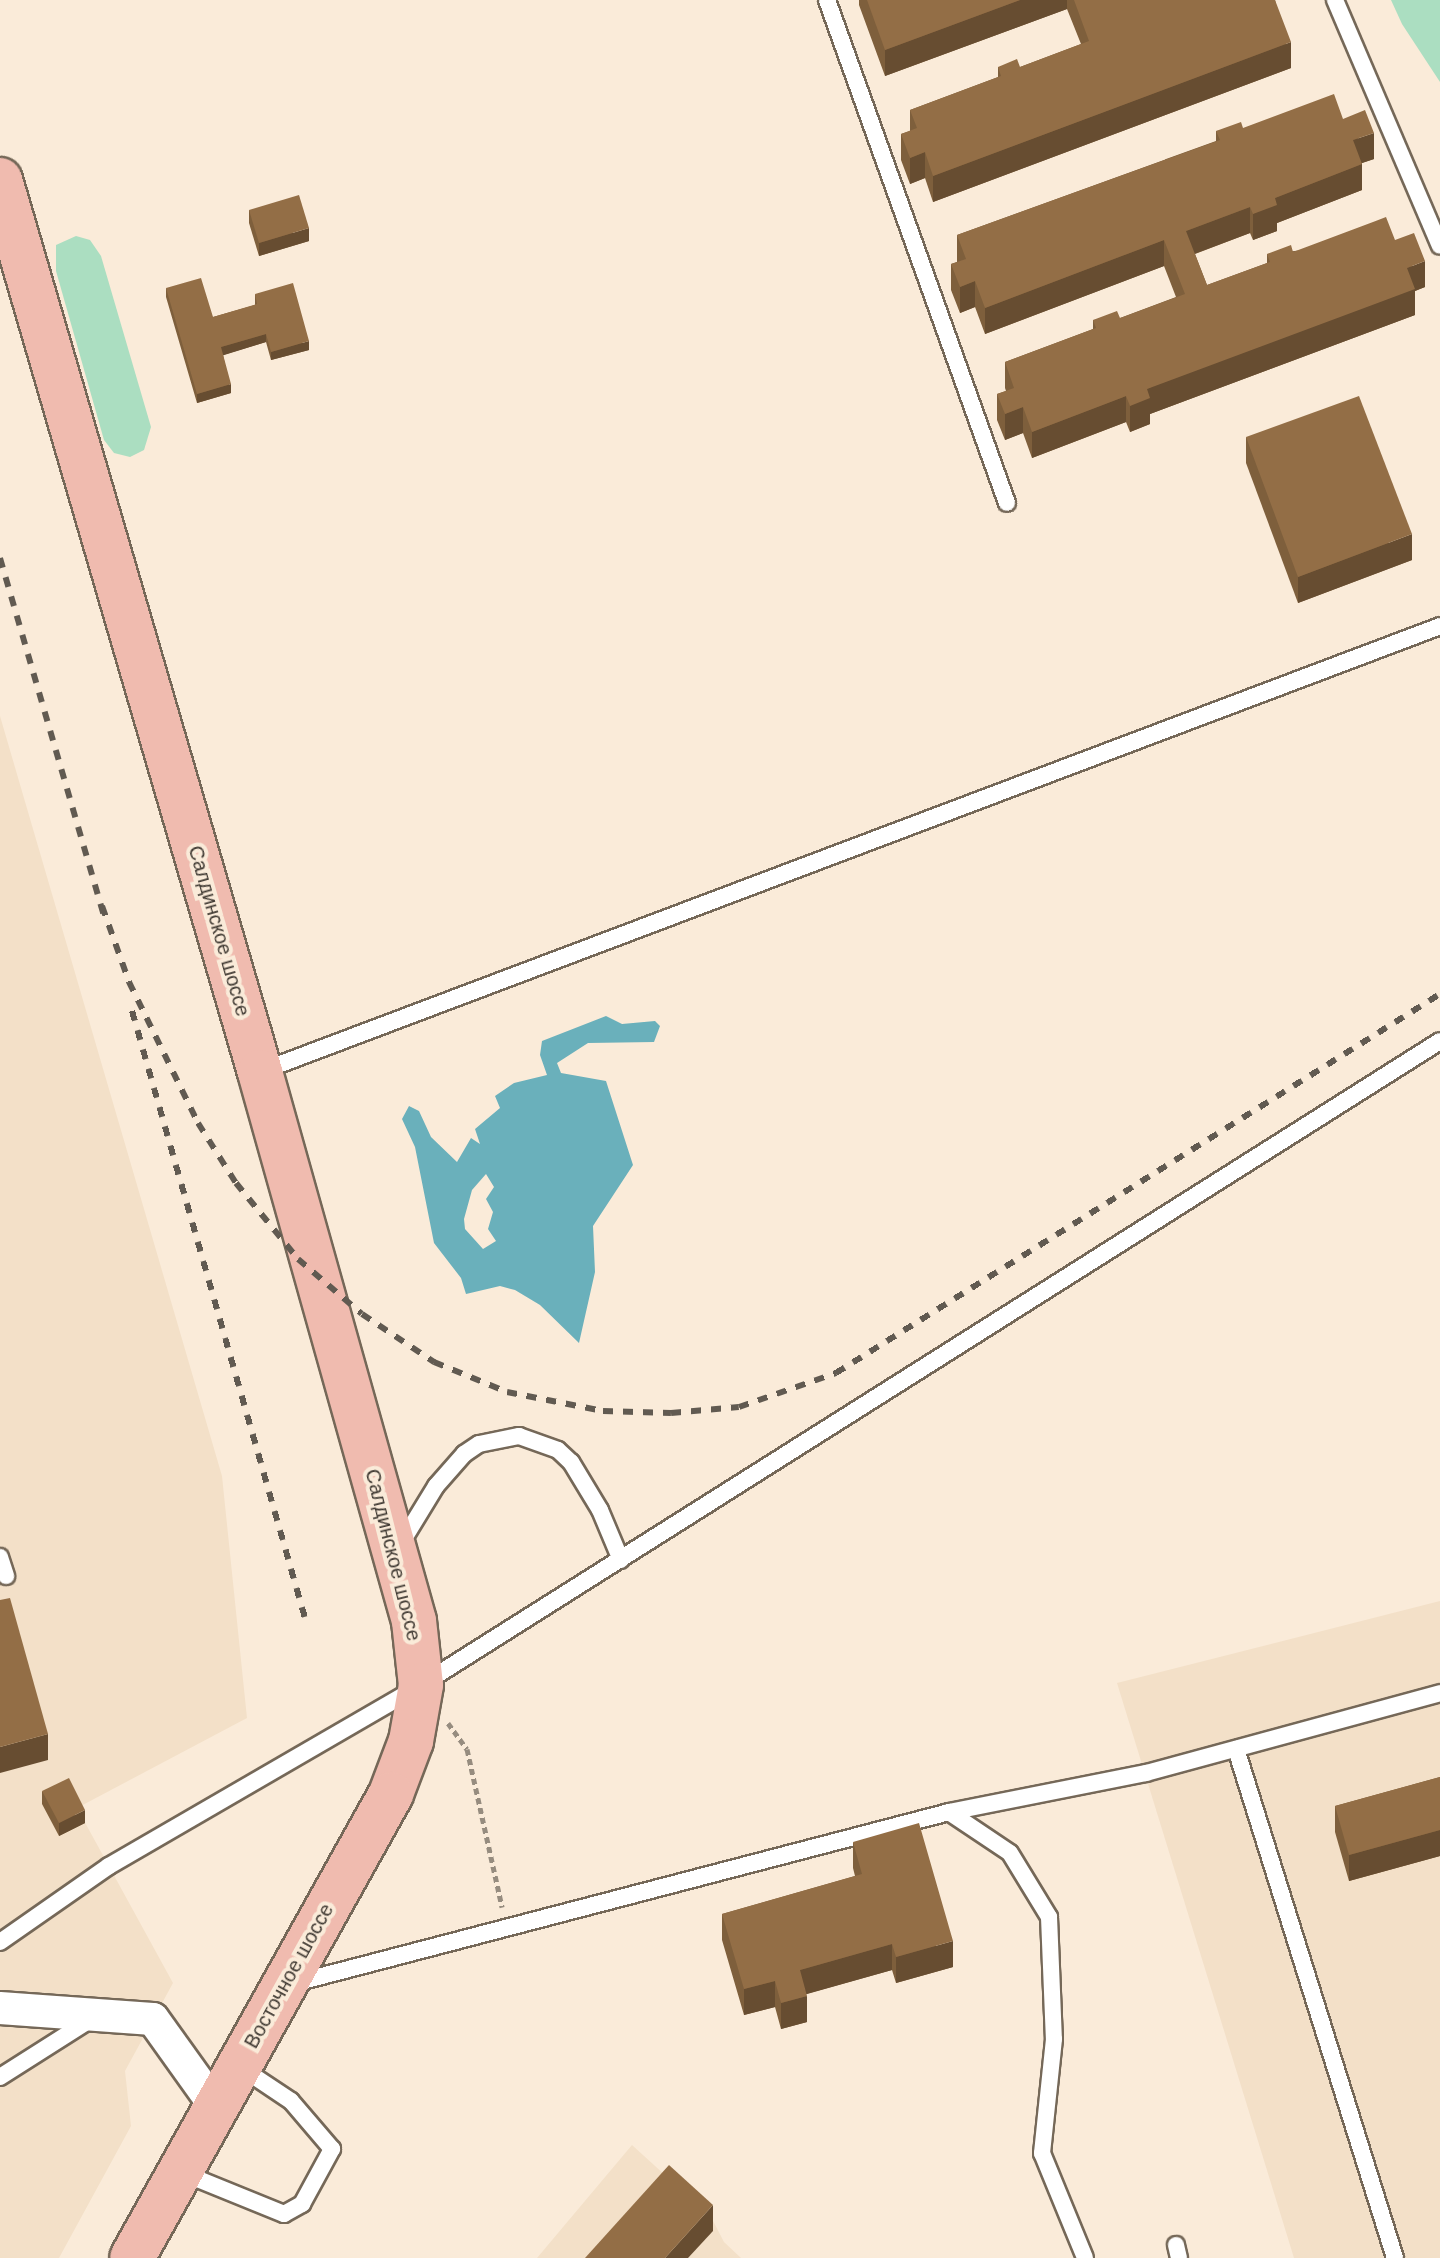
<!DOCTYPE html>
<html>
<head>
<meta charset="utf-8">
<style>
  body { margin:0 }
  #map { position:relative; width:1440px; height:2258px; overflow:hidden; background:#faebd9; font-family:Helvetica,sans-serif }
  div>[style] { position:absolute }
  .built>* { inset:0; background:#f3e0c8 }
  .green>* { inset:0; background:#abdec1 }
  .water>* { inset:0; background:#6ab0bb }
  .path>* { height:5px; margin-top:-2.5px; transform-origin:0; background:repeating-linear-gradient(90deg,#968c7f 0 6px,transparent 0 10px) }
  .roads { filter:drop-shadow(2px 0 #756858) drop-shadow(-2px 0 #756858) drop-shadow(0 2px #756858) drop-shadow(0 -2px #756858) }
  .lane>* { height:16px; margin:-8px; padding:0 8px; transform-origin:8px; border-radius:8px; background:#fff }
  .street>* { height:32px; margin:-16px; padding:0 16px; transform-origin:16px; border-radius:16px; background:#fff }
  .primary>* { height:44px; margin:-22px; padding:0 22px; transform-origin:22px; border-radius:22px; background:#f0bbaf }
  .rail>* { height:6px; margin-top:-3px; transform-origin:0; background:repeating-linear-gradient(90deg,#615a51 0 10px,transparent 0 20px) }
  .wall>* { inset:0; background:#7e5f3c }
  .shaded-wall>* { inset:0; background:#674d31 }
  .building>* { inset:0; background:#936e46 }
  span { translate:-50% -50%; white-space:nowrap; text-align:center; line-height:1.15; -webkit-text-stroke:8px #faebd9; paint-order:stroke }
  .street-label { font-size:20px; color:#3f3932 }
</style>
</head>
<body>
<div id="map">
  <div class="built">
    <div style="clip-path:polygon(0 716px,222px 1476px,247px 1718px,77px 1808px,173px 1983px,125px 2071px,131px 2126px,59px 2258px,0 2258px)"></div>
    <div style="clip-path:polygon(1440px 1601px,1440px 2258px,1294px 2258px,1117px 1683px)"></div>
    <div style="clip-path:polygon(632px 2145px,711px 2217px,724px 2242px,741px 2258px,537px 2258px)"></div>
  </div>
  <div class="green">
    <div style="clip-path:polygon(1391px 0,1440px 0,1440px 82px,1402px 24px)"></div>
    <div style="clip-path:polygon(76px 236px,90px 240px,101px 256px,151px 427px,144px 450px,130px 457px,114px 453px,104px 440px,56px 271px,56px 245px)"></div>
  </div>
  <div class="water">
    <div style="clip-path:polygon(evenodd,606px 1016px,622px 1024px,655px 1021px,660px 1026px,654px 1042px,588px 1043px,557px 1063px,561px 1073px,606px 1081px,633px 1165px,593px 1226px,595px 1272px,579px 1343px,540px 1305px,515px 1290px,500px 1286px,466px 1294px,461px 1278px,434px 1243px,415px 1147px,402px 1119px,409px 1106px,419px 1111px,431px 1137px,457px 1162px,471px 1138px,480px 1144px,475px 1129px,500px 1108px,495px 1096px,514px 1083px,547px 1075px,540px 1055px,542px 1041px,606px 1016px,486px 1174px,494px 1187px,486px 1199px,493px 1212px,488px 1229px,496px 1241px,483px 1249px,465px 1229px,464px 1219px,472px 1190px,486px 1174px)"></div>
  </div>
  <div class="path">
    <div style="left:448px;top:1723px;width:32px;rotate:54deg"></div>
    <div style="left:467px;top:1749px;width:162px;rotate:77.5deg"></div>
  </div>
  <div class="roads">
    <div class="lane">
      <div style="left:827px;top:0;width:534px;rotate:70.31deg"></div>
      <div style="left:1335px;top:0;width:267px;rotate:66.9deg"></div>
      <div style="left:262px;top:1071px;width:1259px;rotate:-20.69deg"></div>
      <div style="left:400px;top:1545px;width:69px;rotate:-58.6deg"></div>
      <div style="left:436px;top:1486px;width:43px;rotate:-48.8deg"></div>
      <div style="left:464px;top:1454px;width:18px;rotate:-34deg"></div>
      <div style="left:479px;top:1444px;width:41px;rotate:-11.3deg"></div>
      <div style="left:519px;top:1436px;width:41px;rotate:19.7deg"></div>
      <div style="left:558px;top:1450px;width:18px;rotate:43deg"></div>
      <div style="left:571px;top:1462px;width:56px;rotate:58.9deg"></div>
      <div style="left:600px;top:1510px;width:54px;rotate:67.2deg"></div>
      <div style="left:0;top:1557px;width:20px;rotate:72deg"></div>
      <div style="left:1236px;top:1749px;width:533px;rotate:72.65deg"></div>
      <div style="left:949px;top:1812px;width:73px;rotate:33.9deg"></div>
      <div style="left:1010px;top:1853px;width:75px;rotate:58.6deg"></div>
      <div style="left:1049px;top:1917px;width:122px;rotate:87.7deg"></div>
      <div style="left:1054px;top:2039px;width:115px;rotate:96deg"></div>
      <div style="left:1042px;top:2153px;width:113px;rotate:67.7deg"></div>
      <div style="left:0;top:1942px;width:133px;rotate:-34.9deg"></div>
      <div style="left:109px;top:1866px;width:361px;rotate:-30.1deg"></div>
      <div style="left:421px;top:1685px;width:1205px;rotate:-32.29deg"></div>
      <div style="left:295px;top:1983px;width:676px;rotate:-14.65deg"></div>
      <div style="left:949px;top:1812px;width:201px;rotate:-11.2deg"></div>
      <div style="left:1146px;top:1773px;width:305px;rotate:-15.2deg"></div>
      <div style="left:0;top:2077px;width:110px;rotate:-32.4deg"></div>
      <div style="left:183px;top:2173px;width:109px;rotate:22.1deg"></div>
      <div style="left:284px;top:2214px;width:21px;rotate:-29deg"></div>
      <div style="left:302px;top:2204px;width:63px;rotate:-61.4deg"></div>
      <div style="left:332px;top:2149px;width:63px;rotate:-130.5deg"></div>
      <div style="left:291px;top:2101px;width:61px;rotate:-146.3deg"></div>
      <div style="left:1176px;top:2245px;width:13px;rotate:77deg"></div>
    </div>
    <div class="street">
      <div style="left:0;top:2008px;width:153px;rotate:4.1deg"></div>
      <div style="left:153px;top:2019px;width:108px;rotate:54.4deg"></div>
    </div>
    <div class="primary">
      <div style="left:0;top:180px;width:929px;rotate:73.75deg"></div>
      <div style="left:260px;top:1072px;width:570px;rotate:74.33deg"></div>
      <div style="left:414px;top:1621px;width:64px;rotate:83.8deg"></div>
      <div style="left:421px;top:1685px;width:57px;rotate:100.1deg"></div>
      <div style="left:411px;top:1741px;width:57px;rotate:110.7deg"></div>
      <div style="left:391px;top:1794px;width:531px;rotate:119.17deg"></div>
    </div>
  </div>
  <div class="rail">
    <div style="left:0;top:558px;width:372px;rotate:73.8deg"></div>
    <div style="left:102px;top:906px;width:81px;rotate:70.4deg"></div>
    <div style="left:129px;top:982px;width:157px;rotate:63.9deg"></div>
    <div style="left:198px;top:1123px;width:71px;rotate:57.7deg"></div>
    <div style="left:236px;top:1183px;width:98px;rotate:50.8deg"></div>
    <div style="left:298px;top:1259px;width:84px;rotate:40.7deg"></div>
    <div style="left:362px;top:1314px;width:87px;rotate:33.7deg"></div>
    <div style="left:434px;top:1362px;width:79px;rotate:22.3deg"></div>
    <div style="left:507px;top:1392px;width:98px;rotate:11.2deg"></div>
    <div style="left:603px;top:1411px;width:68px;rotate:1.7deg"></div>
    <div style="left:671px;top:1413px;width:68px;rotate:-5deg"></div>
    <div style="left:739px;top:1407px;width:103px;rotate:-19.3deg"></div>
    <div style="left:836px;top:1373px;width:713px;rotate:-32.11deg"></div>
    <div style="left:132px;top:1011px;width:638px;rotate:74.09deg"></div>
  </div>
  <div class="wall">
    <div style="clip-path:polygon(859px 0,1275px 0,1291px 68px,933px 202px,925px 178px,910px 184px,901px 160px,901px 134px,910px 131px,910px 110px,998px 77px,998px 67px,1020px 67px,1081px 44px,1067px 9px,885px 76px,859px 5px)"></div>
    <div style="clip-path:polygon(1343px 119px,1374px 159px,1362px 163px,1362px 190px,1277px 223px,1277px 231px,1253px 240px,1250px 233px,1195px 254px,1207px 285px,1267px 263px,1267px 254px,1395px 240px,1425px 287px,1415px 291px,1415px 315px,1150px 414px,1150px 424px,1130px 432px,1126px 422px,1032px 458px,1023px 433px,1005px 440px,997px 420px,997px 394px,1006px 391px,1005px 388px,1005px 362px,1093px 329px,1093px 320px,1120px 318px,1176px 297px,1164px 266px,985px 334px,975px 307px,960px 313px,951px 290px,951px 264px,957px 262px,957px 235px,1216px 141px,1216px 131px)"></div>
    <div style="clip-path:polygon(249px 210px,309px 241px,259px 256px,249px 223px)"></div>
    <div style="clip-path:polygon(166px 288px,213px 317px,255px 305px,255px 294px,309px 350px,271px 360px,266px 342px,223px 355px,231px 393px,197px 403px,166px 297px)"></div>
    <div style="clip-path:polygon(1246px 437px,1412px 560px,1298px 603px,1246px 463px)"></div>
    <div style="clip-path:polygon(1440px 1777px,1440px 1856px,1349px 1881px,1335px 1832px,1335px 1806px)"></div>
    <div style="clip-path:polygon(42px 1791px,85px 1823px,59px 1836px,42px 1804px)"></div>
    <div style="clip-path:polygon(853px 1842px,953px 1967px,896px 1983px,892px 1970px,806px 1994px,807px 2022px,781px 2029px,775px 2007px,744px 2015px,722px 1940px,722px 1914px,855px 1876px,853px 1868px)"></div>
  </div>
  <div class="shaded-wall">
    <div style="clip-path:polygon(1020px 0,1067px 0,1067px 9px,885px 76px,885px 50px)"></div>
    <div style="clip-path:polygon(1291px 42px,1291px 68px,933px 202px,933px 176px)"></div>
    <div style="clip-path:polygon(1374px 133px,1374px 159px,1353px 166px,1353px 140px)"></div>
    <div style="clip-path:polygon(925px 152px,925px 178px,910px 184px,910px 158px)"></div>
    <div style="clip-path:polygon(1362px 164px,1362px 190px,1277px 223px,1277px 231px,1253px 240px,1253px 214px,1275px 198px)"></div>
    <div style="clip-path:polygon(1250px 207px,1250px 233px,1186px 257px,1186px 231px)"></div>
    <div style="clip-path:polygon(309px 228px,309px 241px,259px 256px,259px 243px)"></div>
    <div style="clip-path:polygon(1164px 240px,1164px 266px,985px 334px,985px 308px)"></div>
    <div style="clip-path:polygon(1425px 261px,1425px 287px,1415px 291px,1415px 315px,1150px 414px,1150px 424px,1130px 432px,1130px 406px,1147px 389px,1407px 268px)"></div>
    <div style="clip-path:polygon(975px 281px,975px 307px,960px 313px,960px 287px)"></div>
    <div style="clip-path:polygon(266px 334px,266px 342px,221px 356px,221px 347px)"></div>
    <div style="clip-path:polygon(309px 341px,309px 350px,271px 360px,271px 352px)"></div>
    <div style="clip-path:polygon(231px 384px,231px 393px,197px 403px,197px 394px)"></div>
    <div style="clip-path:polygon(1126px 396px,1126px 422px,1032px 458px,1032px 432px)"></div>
    <div style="clip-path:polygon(1023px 407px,1023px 433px,1005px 440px,1005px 414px)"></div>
    <div style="clip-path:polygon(1412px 534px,1412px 560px,1298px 603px,1298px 577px)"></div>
    <div style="clip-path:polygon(48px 1734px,48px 1760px,0 1773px,0 1747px)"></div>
    <div style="clip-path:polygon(85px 1810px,85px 1823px,59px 1836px,59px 1823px)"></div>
    <div style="clip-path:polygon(1440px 1830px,1440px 1856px,1349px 1881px,1349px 1855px)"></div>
    <div style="clip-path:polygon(953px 1941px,953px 1967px,896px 1983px,896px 1957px)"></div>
    <div style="clip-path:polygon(892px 1944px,892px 1970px,800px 1996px,800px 1970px)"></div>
    <div style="clip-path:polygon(775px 1981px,775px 2007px,744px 2015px,744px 1989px)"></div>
    <div style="clip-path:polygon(807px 1996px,807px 2022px,781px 2029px,781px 2003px)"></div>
    <div style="clip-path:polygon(713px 2205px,713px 2231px,688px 2258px,665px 2258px)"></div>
  </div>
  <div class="building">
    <div style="clip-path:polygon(867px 0,1020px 0,885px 50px)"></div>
    <div style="clip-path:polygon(1074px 0,1275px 0,1291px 42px,933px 176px,925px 152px,910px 158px,901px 134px,917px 128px,910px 110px,1001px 76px,998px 67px,1017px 59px,1020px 67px,1089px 41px)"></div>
    <div style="clip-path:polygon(1334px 94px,1343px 119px,1365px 110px,1374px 133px,1353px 140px,1362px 164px,1275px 198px,1277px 205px,1253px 214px,1250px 207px,1186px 231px,1207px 285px,1270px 262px,1267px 254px,1291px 245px,1293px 252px,1386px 217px,1395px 240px,1414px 233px,1425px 261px,1407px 268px,1415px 289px,1147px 389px,1150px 398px,1130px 406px,1126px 396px,1032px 432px,1023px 407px,1005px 414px,997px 394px,1014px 388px,1005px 362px,1096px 328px,1093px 320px,1117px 311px,1120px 318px,1185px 294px,1164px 240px,985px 308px,975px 281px,960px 287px,951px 264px,966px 259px,957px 235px,1220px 140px,1216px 131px,1241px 122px,1243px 128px)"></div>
    <div style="clip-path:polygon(299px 195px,309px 228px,259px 243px,249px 210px)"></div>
    <div style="clip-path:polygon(201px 278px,213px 317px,257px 304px,255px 294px,293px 283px,309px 341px,271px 352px,266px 334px,221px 347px,231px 384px,197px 394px,166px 288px)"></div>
    <div style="clip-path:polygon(1359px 396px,1412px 534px,1298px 577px,1246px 437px)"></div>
    <div style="clip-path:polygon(10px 1598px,48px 1734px,0 1747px,0 1600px)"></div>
    <div style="clip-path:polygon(1440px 1777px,1440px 1830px,1349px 1855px,1335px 1806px)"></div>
    <div style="clip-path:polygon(69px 1778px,85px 1810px,59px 1823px,42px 1791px)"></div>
    <div style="clip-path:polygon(919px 1823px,953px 1941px,896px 1957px,892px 1944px,800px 1970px,807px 1996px,781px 2003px,775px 1981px,744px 1989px,722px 1914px,862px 1874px,853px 1842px)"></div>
    <div style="clip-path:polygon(669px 2165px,713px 2205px,665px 2258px,585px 2258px)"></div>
  </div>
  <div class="street-label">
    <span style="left:219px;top:931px;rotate:74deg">Салдинское шоссе</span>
    <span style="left:393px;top:1555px;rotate:76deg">Салдинское шоссе</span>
    <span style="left:289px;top:1976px;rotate:-61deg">Восточное шоссе</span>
  </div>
</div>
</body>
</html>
